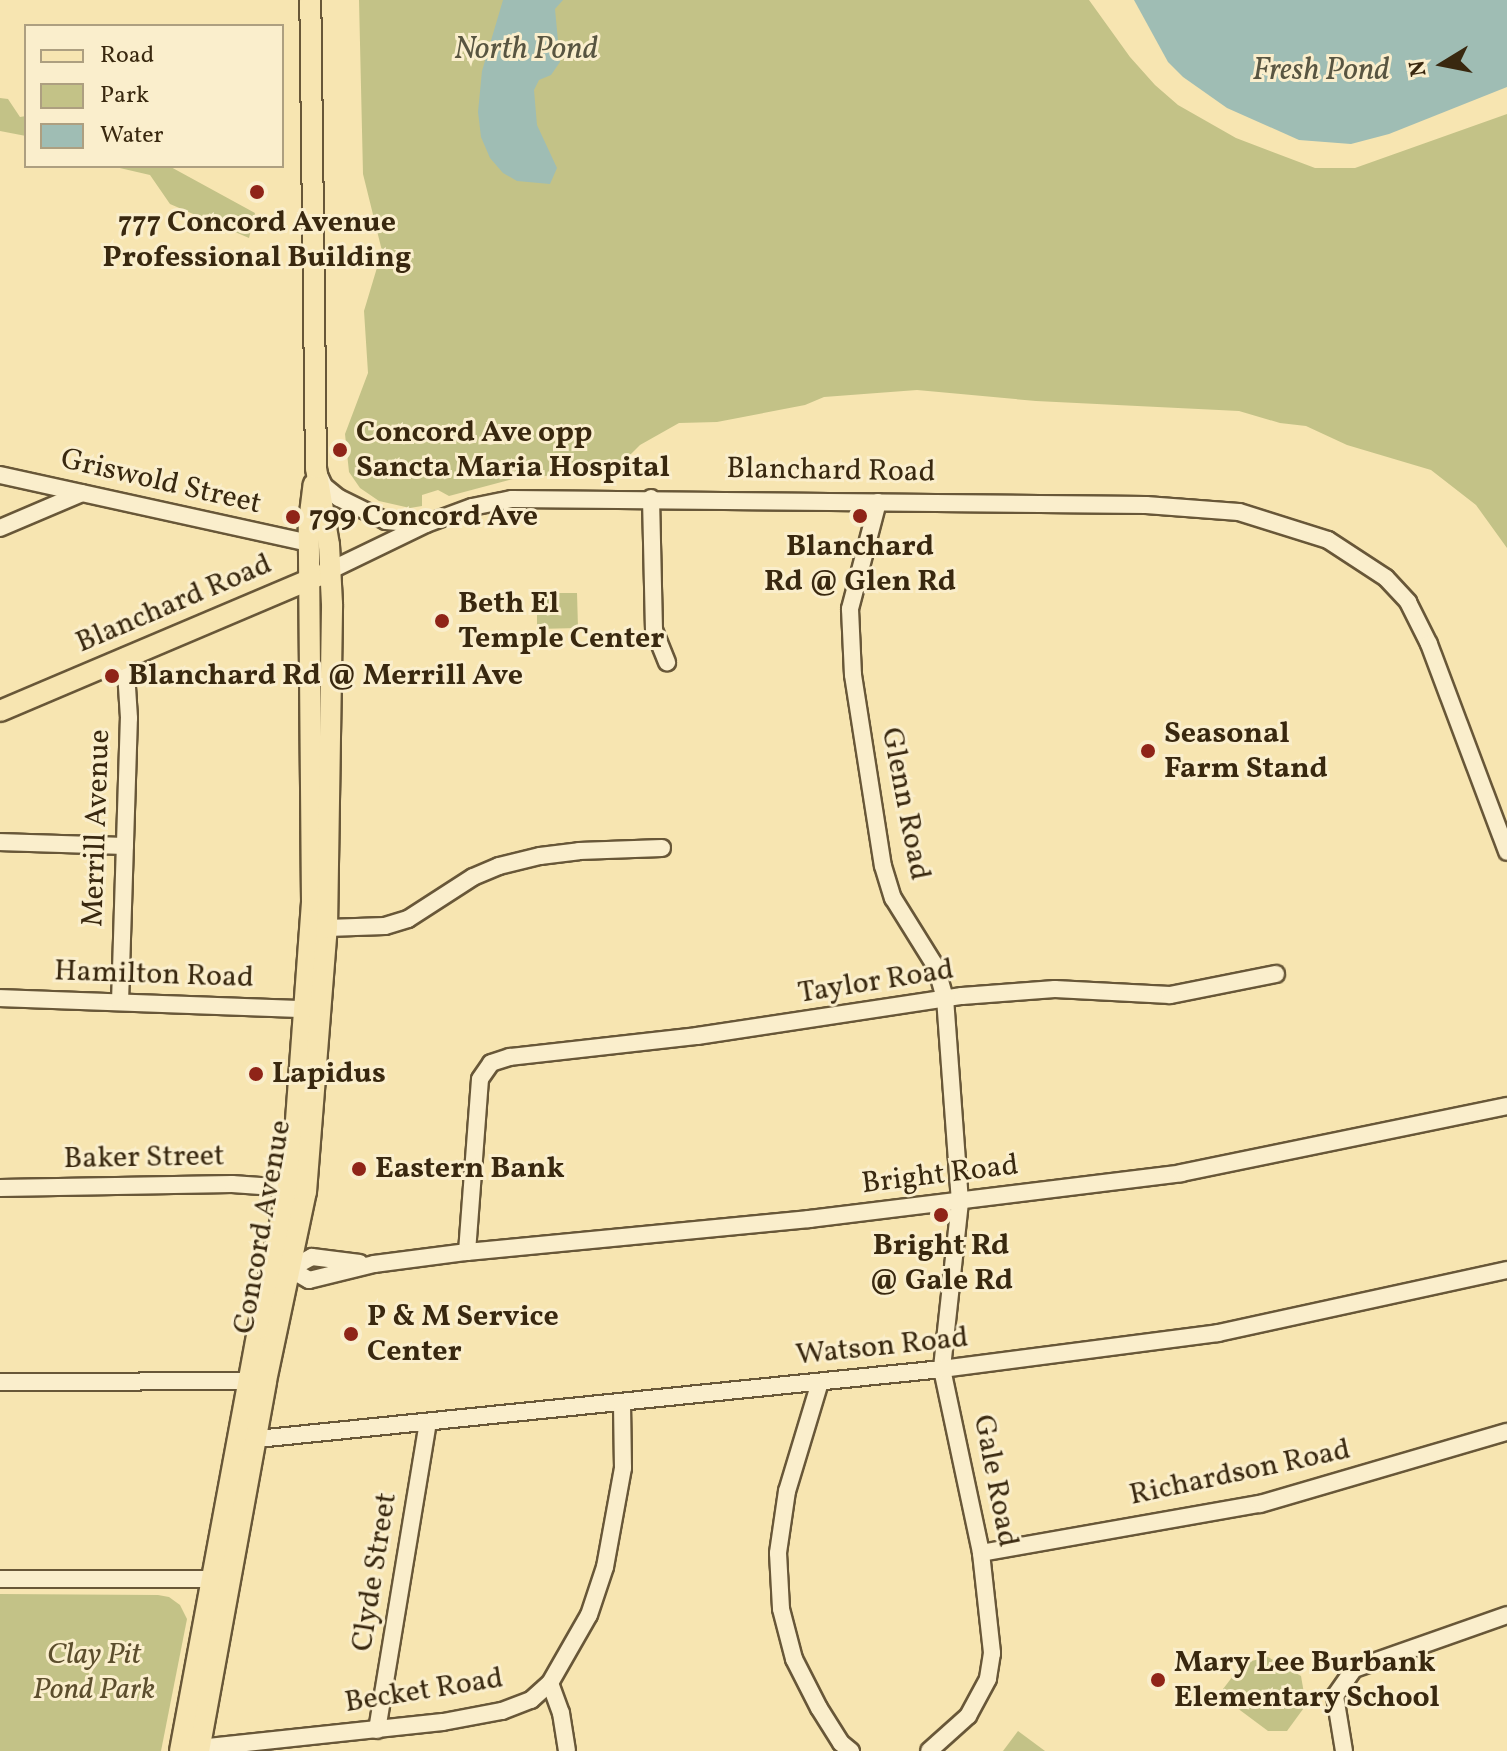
<!DOCTYPE html>
<html>
<head>
<meta charset="utf-8">
<style>
  body { margin:0 }
  #map { position:relative; width:1507px; height:1751px; overflow:hidden; background:#f7e5b1; font-family:Vollkorn,serif }
  div>[style] { position:absolute }
  .green>* { inset:0; background:#c3c287 }
  .water>* { inset:0; background:#9fbdb4 }
  .roads { filter:drop-shadow(2px 0 #685738) drop-shadow(-2px 0 #685738) drop-shadow(0 2px #685738) drop-shadow(0 -2px #685738) }
  .minor>* { height:16px; margin:-8px; padding:0 8px; transform-origin:8px; border-radius:8px; background:#faeecc }
  .major>* { height:20px; margin:-10px; padding:0 10px; transform-origin:10px; border-radius:10px; background:#f7e5b1 }
  .dots>* { width:22px; height:22px; translate:-50% -50%; box-sizing:border-box; border:4px solid #faeecc; border-radius:50% }
  span { translate:-50% -50%; white-space:nowrap; text-align:center; line-height:1.15; -webkit-text-stroke:6px #faeecc; paint-order:stroke }
  .poi-label { font-size:30px; color:#39280f; font-weight:700 }
  .left { translate:0 -50%; text-align:left }
  .street-label { font-size:30px; color:#39280f }
  .park-label { font-size:30px; color:#5c4e2d; font-style:italic }
  .water-label { font-size:32px; color:#585541; font-style:italic }
  .legend { position:absolute; left:24px; top:24px; width:260px; height:144px; box-sizing:border-box; background:#faeecc; border:2px solid #ad9f80; margin:0; padding:10px 14px; list-style:none; font-size:24px; color:#39280f }
  .legend li { display:flex; align-items:center; gap:16px; height:40px }
  .legend b { width:40px; border:2px solid #ad9f80 }
  .north { position:absolute; left:1403px; top:24px; width:80px; height:80px; -webkit-text-stroke:6px #faeecc; paint-order:stroke; rotate:260deg; font-size:22px; font-weight:700; line-height:32px; text-align:center; color:#39280f }
  .north::after { content:''; display:block; margin:auto; width:28px; height:36px; background:#39280f; clip-path:polygon(50% 0,100% 100%,50% 72%,0 100%) }
</style>
</head>
<body>
<div id="map">
  <div class="green">
    <div style="clip-path:polygon(359px 0,1089px 0,1130px 57px,1155px 85px,1178px 105px,1236px 138px,1315px 168px,1355px 168px,1507px 114px,1507px 548px,1476px 505px,1431px 470px,1347px 445px,1306px 426px,1280px 423px,1239px 411px,1036px 401px,917px 390px,824px 397px,805px 405px,717px 422px,679px 423px,640px 445px,622px 463px,598px 471px,513px 479px,449px 496px,438px 490px,422px 495px,422px 506px,410px 508px,379px 501px,360px 488px,349px 472px,345px 434px,368px 373px,364px 311px,382px 251px,363px 174px)"></div>
    <div style="clip-path:polygon(0 98px,8px 99px,20px 117px,26px 116px,26px 136px,0 131px)"></div>
    <div style="clip-path:polygon(111px 166px,169px 166px,255px 213px,249px 238px,170px 204px,150px 175px)"></div>
    <div style="clip-path:polygon(537px 593px,577px 593px,578px 628px,537px 629px)"></div>
    <div style="clip-path:polygon(0 1594px,158px 1595px,169px 1597px,180px 1605px,187px 1619px,161px 1751px,0 1751px)"></div>
    <div style="clip-path:polygon(1268px 1657px,1301px 1676px,1306px 1705px,1287px 1731px,1268px 1731px,1225px 1699px,1223px 1689px,1243px 1663px)"></div>
    <div style="clip-path:polygon(1018px 1731px,1045px 1751px,1003px 1751px)"></div>
  </div>
  <div class="water">
    <div style="clip-path:polygon(503px 0,563px 0,555px 9px,560px 62px,551px 75px,539px 80px,534px 90px,537px 125px,557px 168px,550px 184px,517px 181px,503px 173px,490px 158px,481px 137px,478px 112px,482px 71px)"></div>
    <div style="clip-path:polygon(1134px 0,1507px 0,1507px 87px,1389px 134px,1351px 144px,1299px 140px,1227px 108px,1183px 77px,1168px 62px)"></div>
  </div>
  <div class="roads">
    <div class="minor">
      <div style="left:318px;top:473px;width:14px;rotate:65deg"></div>
      <div style="left:324px;top:486px;width:19px;rotate:39deg"></div>
      <div style="left:339px;top:498px;width:52px;rotate:26.1deg"></div>
      <div style="left:386px;top:521px;width:35px;rotate:5deg"></div>
      <div style="left:0;top:475px;width:316px;rotate:12.4deg"></div>
      <div style="left:651px;top:498px;width:132px;rotate:88.7deg"></div>
      <div style="left:654px;top:630px;width:35px;rotate:68deg"></div>
      <div style="left:878px;top:502px;width:111px;rotate:104.7deg"></div>
      <div style="left:850px;top:609px;width:66px;rotate:87.4deg"></div>
      <div style="left:853px;top:675px;width:193px;rotate:81.1deg"></div>
      <div style="left:883px;top:866px;width:34px;rotate:73deg"></div>
      <div style="left:893px;top:898px;width:81px;rotate:58.1deg"></div>
      <div style="left:936px;top:967px;width:32px;rotate:74deg"></div>
      <div style="left:945px;top:998px;width:205px;rotate:85.8deg"></div>
      <div style="left:960px;top:1202px;width:168px;rotate:96.2deg"></div>
      <div style="left:942px;top:1369px;width:188px;rotate:78deg"></div>
      <div style="left:981px;top:1553px;width:101px;rotate:83.7deg"></div>
      <div style="left:992px;top:1653px;width:26px;rotate:99deg"></div>
      <div style="left:988px;top:1679px;width:42px;rotate:118.4deg"></div>
      <div style="left:968px;top:1716px;width:52px;rotate:138.1deg"></div>
      <div style="left:0;top:528px;width:89px;rotate:-23.1deg"></div>
      <div style="left:331px;top:570px;width:106px;rotate:-25.8deg"></div>
      <div style="left:426px;top:524px;width:49px;rotate:-20.3deg"></div>
      <div style="left:472px;top:507px;width:41px;rotate:-11.3deg"></div>
      <div style="left:512px;top:499px;width:634px;rotate:0.54deg"></div>
      <div style="left:1146px;top:505px;width:93px;rotate:4.3deg"></div>
      <div style="left:1239px;top:512px;width:93px;rotate:17.5deg"></div>
      <div style="left:1328px;top:540px;width:69px;rotate:33.2deg"></div>
      <div style="left:1386px;top:578px;width:33px;rotate:47deg"></div>
      <div style="left:1408px;top:602px;width:47px;rotate:63.4deg"></div>
      <div style="left:1429px;top:644px;width:222px;rotate:69.4deg"></div>
      <div style="left:0;top:842px;width:125px;rotate:1.8deg"></div>
      <div style="left:327px;top:928px;width:58px;rotate:-2deg"></div>
      <div style="left:385px;top:926px;width:24px;rotate:-17deg"></div>
      <div style="left:408px;top:919px;width:77px;rotate:-32.9deg"></div>
      <div style="left:473px;top:877px;width:28px;rotate:-23deg"></div>
      <div style="left:499px;top:866px;width:42px;rotate:-13.7deg"></div>
      <div style="left:540px;top:856px;width:39px;rotate:-7deg"></div>
      <div style="left:579px;top:851px;width:83px;rotate:-2.1deg"></div>
      <div style="left:0;top:998px;width:305px;rotate:2.1deg"></div>
      <div style="left:120px;top:1002px;width:284px;rotate:-88.2deg"></div>
      <div style="left:129px;top:718px;width:62px;rotate:-93.7deg"></div>
      <div style="left:0;top:1188px;width:232px;rotate:-1deg"></div>
      <div style="left:232px;top:1184px;width:57px;rotate:4deg"></div>
      <div style="left:467px;top:1252px;width:173px;rotate:-85.7deg"></div>
      <div style="left:480px;top:1079px;width:19px;rotate:-55deg"></div>
      <div style="left:491px;top:1063px;width:20px;rotate:-18deg"></div>
      <div style="left:510px;top:1057px;width:188px;rotate:-6.4deg"></div>
      <div style="left:697px;top:1036px;width:268px;rotate:-8.6deg"></div>
      <div style="left:962px;top:996px;width:93px;rotate:-4.3deg"></div>
      <div style="left:1055px;top:989px;width:115px;rotate:3deg"></div>
      <div style="left:1170px;top:995px;width:108px;rotate:-11.2deg"></div>
      <div style="left:290px;top:1269px;width:22px;rotate:30deg"></div>
      <div style="left:309px;top:1280px;width:67px;rotate:-13.8deg"></div>
      <div style="left:374px;top:1264px;width:94px;rotate:-7.4deg"></div>
      <div style="left:467px;top:1252px;width:344px;rotate:-5.5deg"></div>
      <div style="left:809px;top:1219px;width:375px;rotate:-7deg"></div>
      <div style="left:1181px;top:1173px;width:333px;rotate:-11.6deg"></div>
      <div style="left:290px;top:1269px;width:25px;rotate:-29deg"></div>
      <div style="left:312px;top:1257px;width:48px;rotate:7.1deg"></div>
      <div style="left:0;top:1382px;width:248px;rotate:-0.2deg"></div>
      <div style="left:820px;top:1382px;width:114px;rotate:106.8deg"></div>
      <div style="left:787px;top:1491px;width:63px;rotate:98.3deg"></div>
      <div style="left:778px;top:1553px;width:56px;rotate:86.9deg"></div>
      <div style="left:781px;top:1609px;width:52px;rotate:75.4deg"></div>
      <div style="left:794px;top:1659px;width:55px;rotate:63deg"></div>
      <div style="left:819px;top:1708px;width:41px;rotate:57.8deg"></div>
      <div style="left:841px;top:1743px;width:13px;rotate:39deg"></div>
      <div style="left:257px;top:1439px;width:689px;rotate:-5.83deg"></div>
      <div style="left:942px;top:1369px;width:278px;rotate:-7.4deg"></div>
      <div style="left:1218px;top:1333px;width:296px;rotate:-12.3deg"></div>
      <div style="left:981px;top:1553px;width:283px;rotate:-10deg"></div>
      <div style="left:1260px;top:1504px;width:257px;rotate:-16.3deg"></div>
      <div style="left:0;top:1579px;width:213px"></div>
      <div style="left:550px;top:1683px;width:32px;rotate:70deg"></div>
      <div style="left:561px;top:1713px;width:38px;rotate:81deg"></div>
      <div style="left:377px;top:1730px;width:311px;rotate:-80.6deg"></div>
      <div style="left:199px;top:1748px;width:245px;rotate:-6.1deg"></div>
      <div style="left:443px;top:1722px;width:60px;rotate:-10.6deg"></div>
      <div style="left:502px;top:1711px;width:31px;rotate:-21deg"></div>
      <div style="left:531px;top:1700px;width:25px;rotate:-42deg"></div>
      <div style="left:550px;top:1683px;width:78px;rotate:-60.2deg"></div>
      <div style="left:589px;top:1615px;width:51px;rotate:-71.6deg"></div>
      <div style="left:605px;top:1567px;width:101px;rotate:-79.7deg"></div>
      <div style="left:623px;top:1468px;width:65px;rotate:-90.9deg"></div>
      <div style="left:1344px;top:1751px;width:56px;rotate:-99.3deg"></div>
      <div style="left:1335px;top:1696px;width:33px;rotate:-55deg"></div>
      <div style="left:1354px;top:1669px;width:162px;rotate:-19.4deg"></div>
    </div>
    <div class="major">
      <div style="left:0;top:711px;width:348px;rotate:-23deg"></div>
      <div style="left:180px;top:1751px;width:429px;rotate:-79.5deg"></div>
      <div style="left:258px;top:1329px;width:172px;rotate:-78.2deg"></div>
      <div style="left:293px;top:1161px;width:261px;rotate:-85.8deg"></div>
      <div style="left:312px;top:901px;width:379px;rotate:-90.5deg"></div>
      <div style="left:309px;top:522px;width:38px;rotate:-83deg"></div>
      <div style="left:199px;top:1751px;width:376px;rotate:-79.7deg"></div>
      <div style="left:266px;top:1381px;width:193px;rotate:-78.1deg"></div>
      <div style="left:306px;top:1192px;width:265px;rotate:-85.5deg"></div>
      <div style="left:327px;top:928px;width:324px;rotate:-89.1deg"></div>
      <div style="left:332px;top:604px;width:59px;rotate:-92.9deg"></div>
      <div style="left:329px;top:545px;width:78px;rotate:-99.6deg"></div>
      <div style="left:316px;top:468px;width:468px;rotate:-90.7deg"></div>
    </div>
  </div>
  <div class="dots">
    <div style="left:257px;top:192px;background:#8f2418"></div>
    <div style="left:340px;top:450px;background:#8f2418"></div>
    <div style="left:860px;top:516px;background:#8f2418"></div>
    <div style="left:293px;top:517px;background:#8f2418"></div>
    <div style="left:442px;top:621px;background:#8f2418"></div>
    <div style="left:112px;top:676px;background:#8f2418"></div>
    <div style="left:1148px;top:751px;background:#8f2418"></div>
    <div style="left:256px;top:1074px;background:#8f2418"></div>
    <div style="left:359px;top:1169px;background:#8f2418"></div>
    <div style="left:941px;top:1215px;background:#8f2418"></div>
    <div style="left:351px;top:1334px;background:#8f2418"></div>
    <div style="left:1158px;top:1680px;background:#8f2418"></div>
  </div>
  <div class="poi-label">
    <span style="left:257px;top:240px">777 Concord Avenue<br>Professional Building</span>
    <span class="left" style="left:356px;top:450px">Concord Ave opp<br>Sancta Maria Hospital</span>
    <span class="left" style="left:309px;top:517px">799 Concord Ave</span>
    <span style="left:860px;top:564px">Blanchard<br>Rd @ Glen Rd</span>
    <span class="left" style="left:458px;top:621px">Beth El<br>Temple Center</span>
    <span class="left" style="left:128px;top:676px">Blanchard Rd @ Merrill Ave</span>
    <span class="left" style="left:1164px;top:751px">Seasonal<br>Farm Stand</span>
    <span class="left" style="left:272px;top:1074px">Lapidus</span>
    <span class="left" style="left:375px;top:1169px">Eastern Bank</span>
    <span style="left:941px;top:1263px">Bright Rd<br>@ Gale Rd</span>
    <span class="left" style="left:367px;top:1334px">P &amp; M Service<br>Center</span>
    <span class="left" style="left:1174px;top:1680px">Mary Lee Burbank<br>Elementary School</span>
  </div>
  <div class="street-label">
    <span style="left:831px;top:471px;rotate:1deg">Blanchard Road</span>
    <span style="left:161px;top:482px;rotate:13deg">Griswold Street</span>
    <span style="left:174px;top:604px;rotate:-23deg">Blanchard Road</span>
    <span style="left:905px;top:804px;rotate:79deg">Glenn Road</span>
    <span style="left:97px;top:828px;rotate:-88deg">Merrill Avenue</span>
    <span style="left:154px;top:975px;rotate:2deg">Hamilton Road</span>
    <span style="left:876px;top:982px;rotate:-9deg">Taylor Road</span>
    <span style="left:144px;top:1158px;rotate:-1deg">Baker Street</span>
    <span style="left:940px;top:1175px;rotate:-7deg">Bright Road</span>
    <span style="left:263px;top:1227px;rotate:-80deg">Concord Avenue</span>
    <span style="left:882px;top:1347px;rotate:-6deg">Watson Road</span>
    <span style="left:1240px;top:1473px;rotate:-12deg">Richardson Road</span>
    <span style="left:995px;top:1481px;rotate:79deg">Gale Road</span>
    <span style="left:375px;top:1572px;rotate:-81deg">Clyde Street</span>
    <span style="left:424px;top:1691px;rotate:-9deg">Becket Road</span>
  </div>
  <div class="park-label">
    <span style="left:94px;top:1672px">Clay Pit<br>Pond Park</span>
  </div>
  <div class="water-label">
    <span style="left:526px;top:50px">North Pond</span>
    <span style="left:1321px;top:71px">Fresh Pond</span>
  </div>
  <ul class="legend">
  <li><b style="height:10px;background:#f7e5b1"></b>Road</li>
  <li><b style="height:22px;background:#c3c287"></b>Park</li>
  <li><b style="height:22px;background:#9fbdb4"></b>Water</li>
  </ul>
  <div class="north">N</div>
</div>
</body>
</html>
